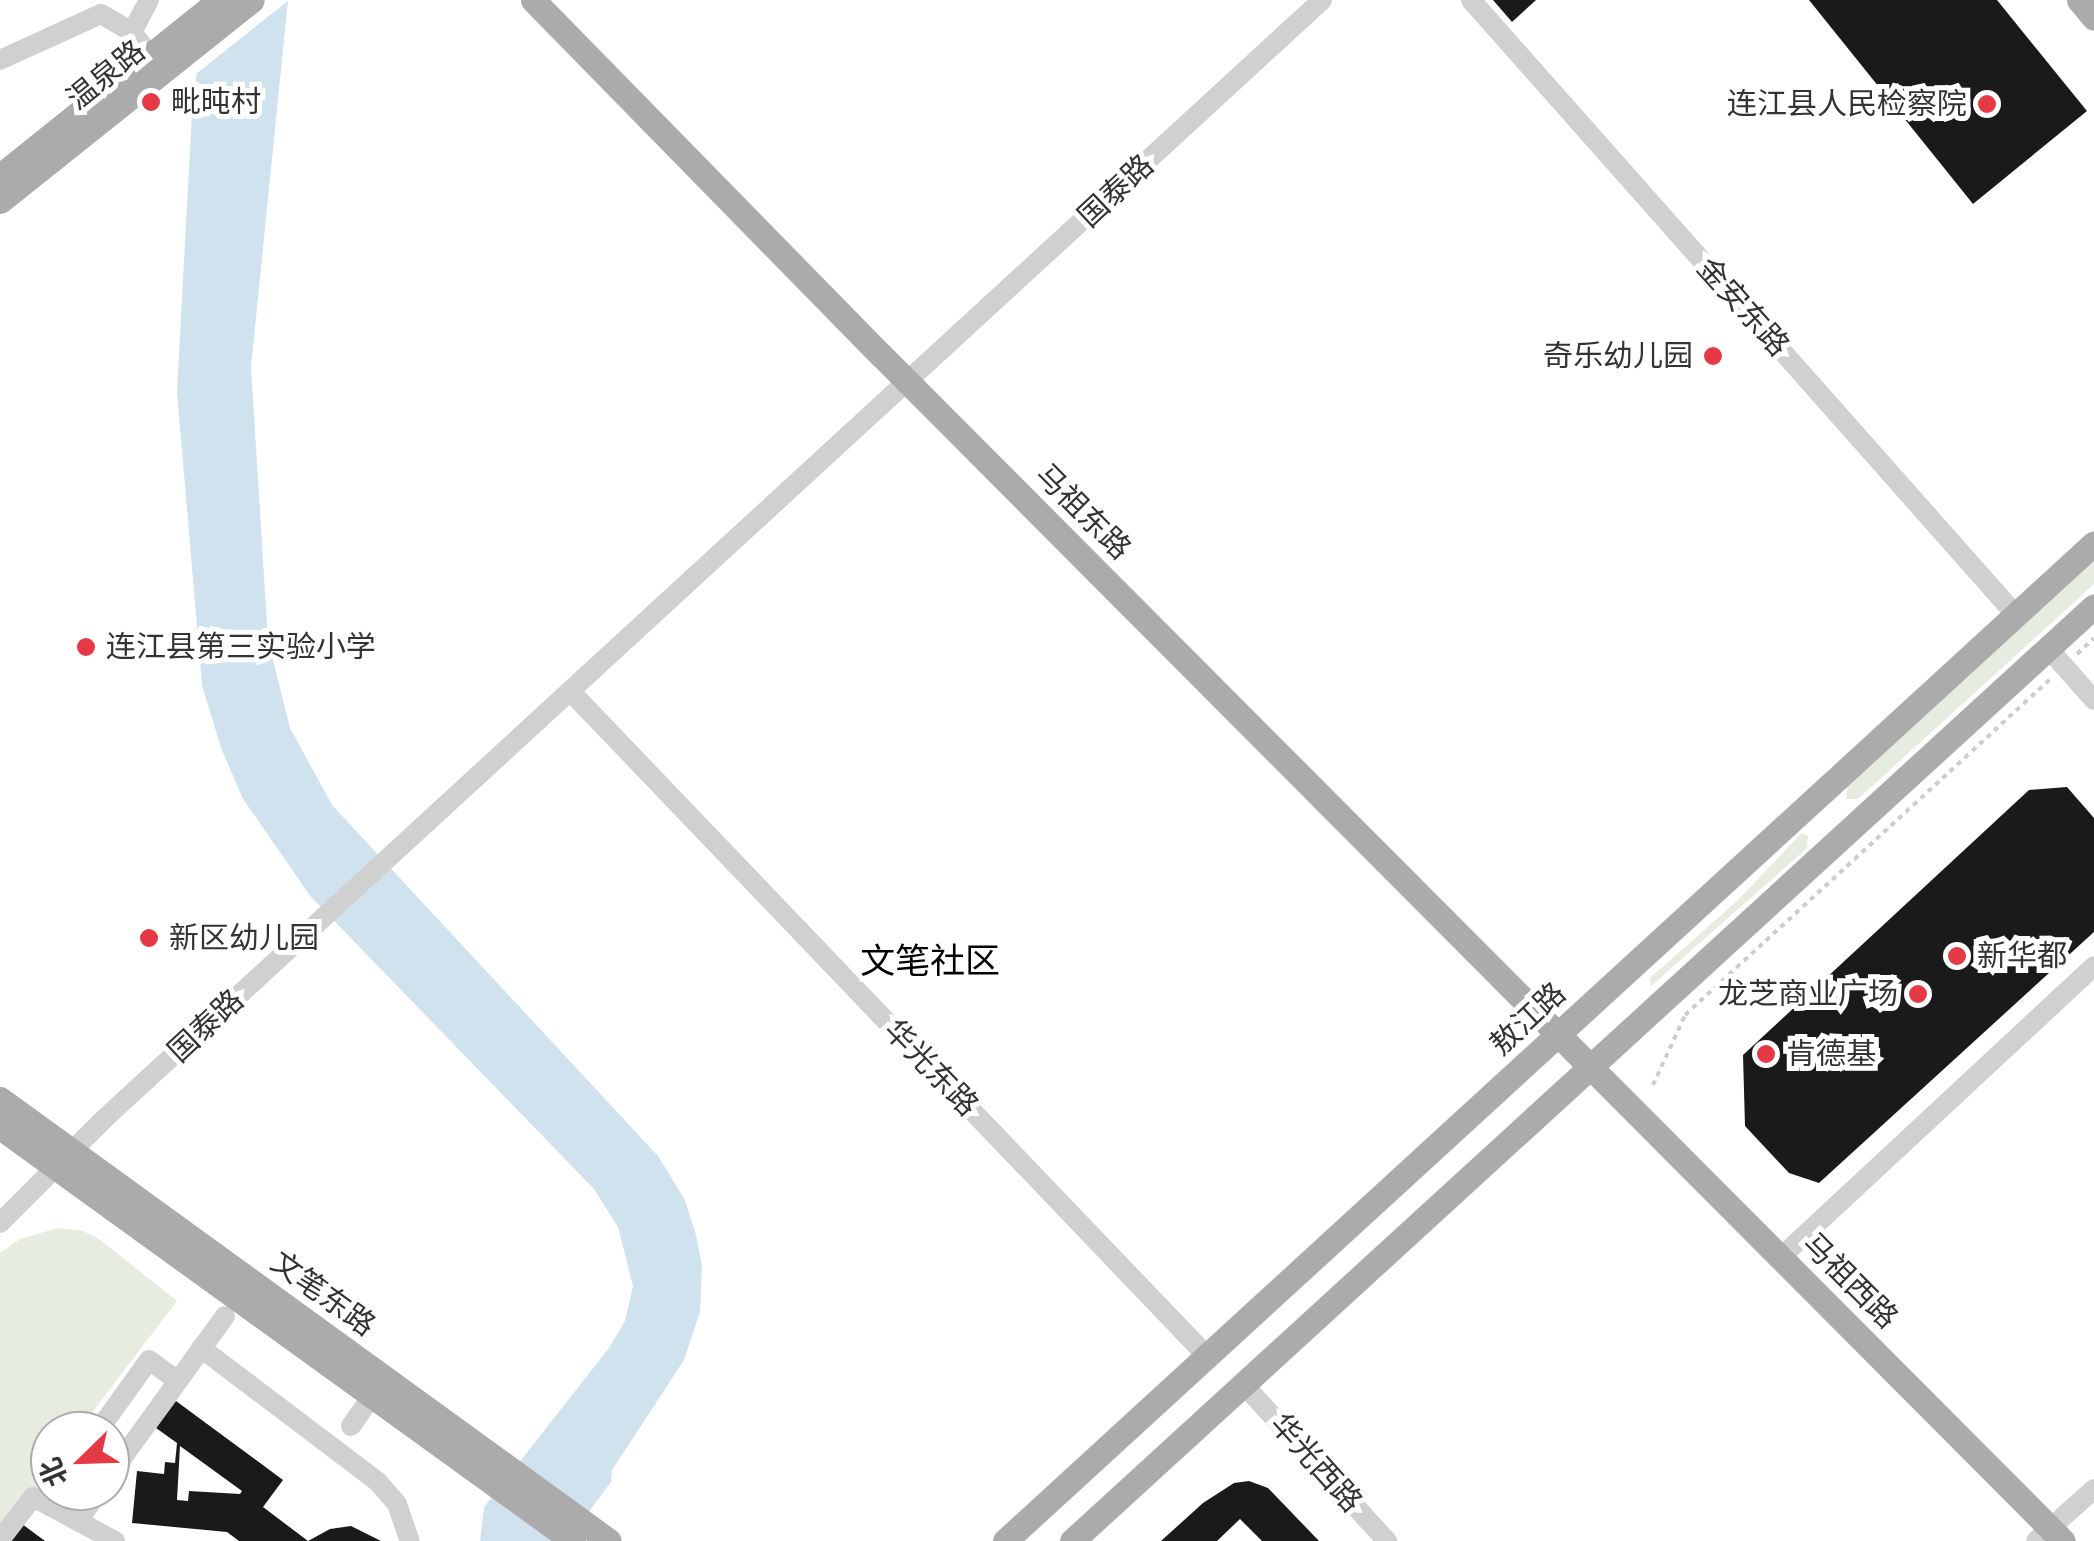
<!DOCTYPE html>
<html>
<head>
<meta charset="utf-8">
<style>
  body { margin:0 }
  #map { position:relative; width:2094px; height:1541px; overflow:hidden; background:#fff; font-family:Jost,"Noto Sans SC",sans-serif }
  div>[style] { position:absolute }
  .green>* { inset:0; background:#e6ecdf }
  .water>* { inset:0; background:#cfe2ee }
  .pier>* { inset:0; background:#fff }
  .building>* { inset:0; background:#1a1a1a }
  .path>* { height:4px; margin-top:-2px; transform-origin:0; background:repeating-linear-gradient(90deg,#cdcdcd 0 5px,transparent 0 10px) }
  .minor>* { height:20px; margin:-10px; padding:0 10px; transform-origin:10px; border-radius:10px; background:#d0d0d0 }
  .major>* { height:25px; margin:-12.5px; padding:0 12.5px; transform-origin:12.5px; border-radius:12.5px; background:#ababab }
  .dots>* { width:28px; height:28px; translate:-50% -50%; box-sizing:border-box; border:5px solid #fff; border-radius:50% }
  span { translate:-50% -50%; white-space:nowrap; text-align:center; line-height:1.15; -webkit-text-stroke:10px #fff; paint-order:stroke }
  .street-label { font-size:30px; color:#333 }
  .poi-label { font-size:30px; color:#333 }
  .left { translate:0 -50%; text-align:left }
  .right { translate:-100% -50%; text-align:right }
  .quarter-label { font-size:35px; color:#000 }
  .north { position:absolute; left:30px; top:1411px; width:100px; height:100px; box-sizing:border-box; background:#fff; border:2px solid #adadad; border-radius:50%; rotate:247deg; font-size:28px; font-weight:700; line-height:40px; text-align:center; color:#333 }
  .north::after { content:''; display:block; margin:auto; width:35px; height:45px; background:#e63946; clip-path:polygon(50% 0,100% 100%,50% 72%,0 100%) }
</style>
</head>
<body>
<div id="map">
  <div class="green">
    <div style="clip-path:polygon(2094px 559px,2094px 584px,1858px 799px,1846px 799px,1848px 784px)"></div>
    <div style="clip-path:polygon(1802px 833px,1808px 836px,1807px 848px,1651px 986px,1650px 978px,1737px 901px)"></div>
    <div style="clip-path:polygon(58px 1228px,83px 1231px,99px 1239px,177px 1301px,78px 1431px,50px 1431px,50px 1468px,0 1534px,0 1253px,20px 1239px)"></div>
  </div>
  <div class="water">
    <div style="clip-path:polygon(205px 0,288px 0,251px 367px,268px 640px,290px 728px,332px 805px,658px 1156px,685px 1200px,696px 1235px,702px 1266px,700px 1312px,684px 1360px,612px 1470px,611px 1482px,567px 1541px,480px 1541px,484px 1507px,609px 1348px,625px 1321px,633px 1286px,618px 1227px,594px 1189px,311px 897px,243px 799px,221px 748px,202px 685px,177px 391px,192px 113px)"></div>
  </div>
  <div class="pier">
    <div style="clip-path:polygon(200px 0,289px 0,191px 78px)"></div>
  </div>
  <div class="building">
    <div style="clip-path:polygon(1493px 0,1536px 0,1512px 22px)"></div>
    <div style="clip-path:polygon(1809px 0,1997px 0,2087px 111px,1973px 204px)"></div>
    <div style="clip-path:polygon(2067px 787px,2094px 818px,2094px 932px,1819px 1183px,1789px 1173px,1745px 1126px,1743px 1055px,2029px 790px)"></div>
    <div style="clip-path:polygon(evenodd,176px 1401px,283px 1480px,263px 1507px,308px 1541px,330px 1529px,351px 1526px,381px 1541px,239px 1541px,227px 1532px,132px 1523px,137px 1471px,164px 1474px,165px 1462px,175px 1463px,177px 1443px,156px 1428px,176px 1401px,180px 1446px,242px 1491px,240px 1494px,189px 1491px,188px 1501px,177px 1500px,180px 1446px)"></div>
    <div style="clip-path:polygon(1249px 1481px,1268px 1488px,1319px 1541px,1262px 1541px,1240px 1519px,1217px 1541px,1161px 1541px,1203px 1503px,1234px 1483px)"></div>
    <div style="clip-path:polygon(18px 1521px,45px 1541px,3px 1541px)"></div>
  </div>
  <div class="path">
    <div style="left:2077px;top:654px;width:23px;rotate:-43deg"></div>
    <div style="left:1653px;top:1085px;width:77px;rotate:-65.4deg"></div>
    <div style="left:1685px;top:1015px;width:499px;rotate:-42.6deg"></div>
  </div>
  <div class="minor">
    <div style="left:1471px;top:0;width:820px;rotate:48.46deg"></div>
    <div style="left:132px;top:32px;width:36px;rotate:-62deg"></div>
    <div style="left:0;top:60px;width:111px;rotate:-24.5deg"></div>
    <div style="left:101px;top:14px;width:36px;rotate:30deg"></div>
    <div style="left:132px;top:32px;width:29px;rotate:52deg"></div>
    <div style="left:2048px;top:648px;width:69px;rotate:48.5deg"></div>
    <div style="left:572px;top:693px;width:918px;rotate:46.24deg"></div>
    <div style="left:0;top:1223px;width:147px;rotate:-45deg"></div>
    <div style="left:104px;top:1119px;width:1654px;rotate:-42.57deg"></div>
    <div style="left:1781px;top:1257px;width:427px;rotate:-42.9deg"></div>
    <div style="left:201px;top:1348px;width:222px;rotate:37.1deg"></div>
    <div style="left:378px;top:1482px;width:29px;rotate:49deg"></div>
    <div style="left:397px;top:1504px;width:39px;rotate:71deg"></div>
    <div style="left:1244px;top:1385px;width:212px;rotate:47.5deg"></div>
    <div style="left:351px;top:1426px;width:37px;rotate:-55deg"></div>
    <div style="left:98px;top:1431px;width:87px;rotate:-54.3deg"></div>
    <div style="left:149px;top:1360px;width:34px;rotate:36deg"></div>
    <div style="left:110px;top:1475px;width:196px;rotate:-54.1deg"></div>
    <div style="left:56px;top:1491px;width:12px;rotate:125deg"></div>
    <div style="left:49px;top:1501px;width:35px;rotate:35deg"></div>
    <div style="left:78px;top:1521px;width:37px;rotate:-55deg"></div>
    <div style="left:0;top:1540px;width:54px;rotate:-52.5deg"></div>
    <div style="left:33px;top:1497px;width:93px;rotate:28.2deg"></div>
    <div style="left:2036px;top:1541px;width:78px;rotate:-41.9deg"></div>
  </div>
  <div class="major">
    <div style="left:533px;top:0;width:497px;rotate:45.6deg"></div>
    <div style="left:881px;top:355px;width:1674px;rotate:45.1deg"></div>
    <div style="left:2079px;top:0;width:23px;rotate:50deg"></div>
    <div style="left:0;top:176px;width:282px;rotate:-38.7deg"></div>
    <div style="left:0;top:201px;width:322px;rotate:-38.6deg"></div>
    <div style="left:0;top:1099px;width:752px;rotate:35.97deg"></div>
    <div style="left:0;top:1127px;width:707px;rotate:35.85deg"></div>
    <div style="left:1005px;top:1541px;width:1477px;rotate:-42.5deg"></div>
    <div style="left:1072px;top:1541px;width:1385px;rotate:-42.45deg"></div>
  </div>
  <div class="dots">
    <div style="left:151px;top:102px;background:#e63946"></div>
    <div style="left:1987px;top:104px;background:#e63946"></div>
    <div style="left:1713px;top:356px;background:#e63946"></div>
    <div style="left:86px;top:647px;background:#e63946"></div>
    <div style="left:149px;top:938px;background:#e63946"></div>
    <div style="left:1957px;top:956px;background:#e63946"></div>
    <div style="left:1918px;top:994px;background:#e63946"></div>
    <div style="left:1766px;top:1054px;background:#e63946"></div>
  </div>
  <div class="street-label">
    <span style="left:106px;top:75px;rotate:-39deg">温泉路</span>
    <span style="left:1116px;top:191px;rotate:-43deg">国泰路</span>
    <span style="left:1743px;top:307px;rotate:48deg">金安东路</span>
    <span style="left:1083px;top:512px;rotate:45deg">马祖东路</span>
    <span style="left:1528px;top:1019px;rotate:-43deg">敖江路</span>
    <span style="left:206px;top:1026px;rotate:-43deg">国泰路</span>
    <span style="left:931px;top:1068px;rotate:46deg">华光东路</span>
    <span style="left:1850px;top:1281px;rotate:45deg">马祖西路</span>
    <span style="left:323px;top:1294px;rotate:36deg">文笔东路</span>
    <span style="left:1316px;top:1463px;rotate:48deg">华光西路</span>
  </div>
  <div class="poi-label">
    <span class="left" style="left:171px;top:102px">毗旽村</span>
    <span class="right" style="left:1967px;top:104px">连江县人民检察院</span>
    <span class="right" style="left:1693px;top:356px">奇乐幼儿园</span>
    <span class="left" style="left:106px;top:647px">连江县第三实验小学</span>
    <span class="left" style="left:169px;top:938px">新区幼儿园</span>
    <span class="left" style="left:1977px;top:956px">新华都</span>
    <span class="right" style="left:1898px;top:994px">龙芝商业广场</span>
    <span class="left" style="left:1786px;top:1054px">肯德基</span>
  </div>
  <div class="quarter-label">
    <span style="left:930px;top:961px">文笔社区</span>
  </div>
  <div class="north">北</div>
</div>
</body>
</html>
